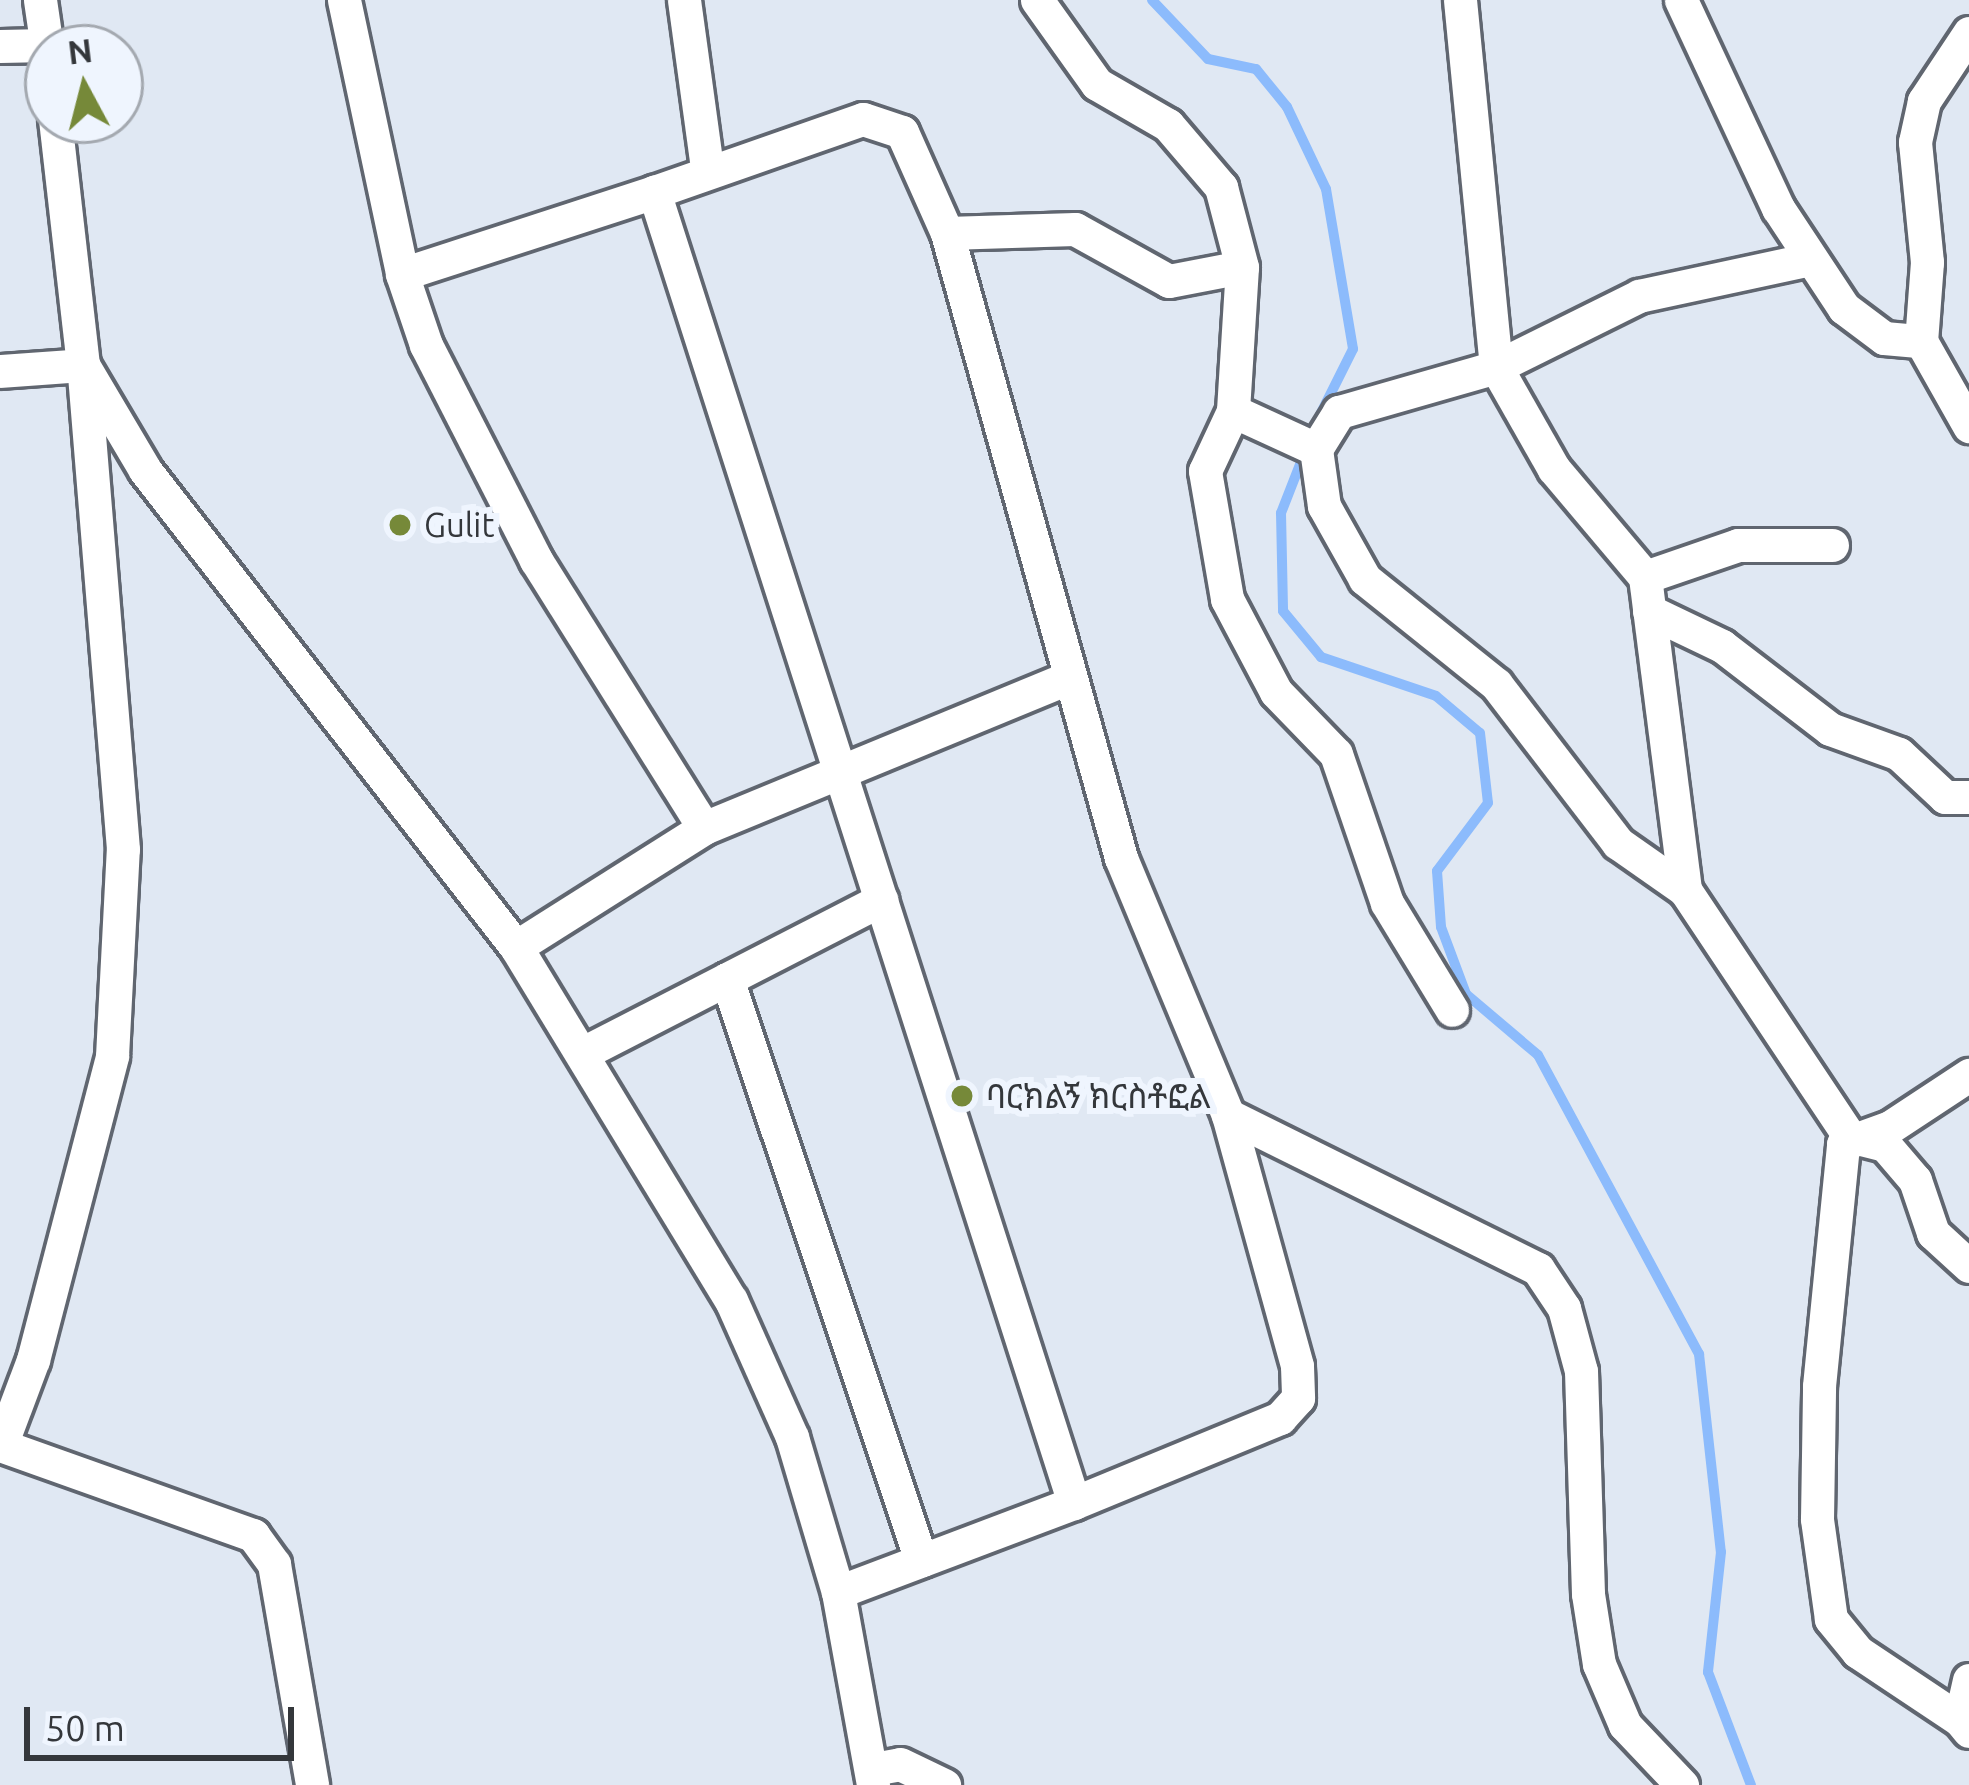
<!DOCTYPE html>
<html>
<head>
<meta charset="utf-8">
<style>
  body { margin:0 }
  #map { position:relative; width:1969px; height:1785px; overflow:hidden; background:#e0e8f3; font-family:Ubuntu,"Noto Sans Ethiopic",sans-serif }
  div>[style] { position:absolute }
  .stream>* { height:10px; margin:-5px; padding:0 5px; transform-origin:5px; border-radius:5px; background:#8cbbfc }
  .roads { filter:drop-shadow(3px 0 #606670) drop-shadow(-3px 0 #606670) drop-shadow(0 3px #606670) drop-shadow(0 -3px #606670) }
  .minor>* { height:33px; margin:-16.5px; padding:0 16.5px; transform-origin:16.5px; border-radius:16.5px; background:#fff }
  .dots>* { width:33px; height:33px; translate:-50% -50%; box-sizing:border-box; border:6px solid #eff5fe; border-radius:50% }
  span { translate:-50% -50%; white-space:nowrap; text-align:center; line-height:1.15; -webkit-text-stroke:12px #eff5fe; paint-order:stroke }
  .poi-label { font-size:33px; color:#34373b }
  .left { translate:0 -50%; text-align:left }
  .north { position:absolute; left:24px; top:24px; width:120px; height:120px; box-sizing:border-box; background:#eff5fe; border:3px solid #a4a9b0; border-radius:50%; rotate:353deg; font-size:33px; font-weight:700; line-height:48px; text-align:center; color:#34373b }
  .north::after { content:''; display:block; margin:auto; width:42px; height:54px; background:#768939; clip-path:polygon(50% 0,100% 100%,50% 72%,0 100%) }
  .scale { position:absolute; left:24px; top:1707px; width:270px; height:54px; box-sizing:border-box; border:6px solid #34373b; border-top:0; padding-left:15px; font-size:36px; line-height:42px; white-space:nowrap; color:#34373b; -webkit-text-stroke:9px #eff5fe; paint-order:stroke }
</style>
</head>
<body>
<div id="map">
  <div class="stream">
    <div style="left:1152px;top:0;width:81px;rotate:46.5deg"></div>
    <div style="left:1208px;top:59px;width:49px;rotate:11.8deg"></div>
    <div style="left:1256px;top:69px;width:49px;rotate:50.8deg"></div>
    <div style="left:1287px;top:107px;width:91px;rotate:64.6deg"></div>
    <div style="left:1326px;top:189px;width:162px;rotate:80.4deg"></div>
    <div style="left:1353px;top:349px;width:74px;rotate:116.6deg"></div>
    <div style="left:1306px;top:449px;width:69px;rotate:111.3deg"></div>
    <div style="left:1281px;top:513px;width:98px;rotate:88.8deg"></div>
    <div style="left:1283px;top:611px;width:60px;rotate:50.4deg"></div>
    <div style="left:1321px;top:657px;width:121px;rotate:18.7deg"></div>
    <div style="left:1436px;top:696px;width:57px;rotate:40.1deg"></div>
    <div style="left:1480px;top:733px;width:70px;rotate:83.5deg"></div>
    <div style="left:1488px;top:803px;width:85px;rotate:126.9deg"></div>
    <div style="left:1437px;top:871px;width:56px;rotate:85.9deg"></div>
    <div style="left:1441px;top:927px;width:72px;rotate:69.5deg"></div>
    <div style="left:1466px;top:994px;width:94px;rotate:40.3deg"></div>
    <div style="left:1538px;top:1055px;width:340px;rotate:61.7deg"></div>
    <div style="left:1699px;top:1354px;width:199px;rotate:83.7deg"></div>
    <div style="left:1721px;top:1552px;width:121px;rotate:96.2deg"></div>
    <div style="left:1708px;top:1672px;width:121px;rotate:69.2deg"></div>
  </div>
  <div class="roads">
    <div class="minor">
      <div style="left:40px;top:0;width:56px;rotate:81.7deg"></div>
      <div style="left:344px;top:0;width:280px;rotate:78deg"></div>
      <div style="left:402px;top:274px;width:75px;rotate:71.3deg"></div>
      <div style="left:426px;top:345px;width:242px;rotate:62.9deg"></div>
      <div style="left:536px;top:560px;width:316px;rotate:57.9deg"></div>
      <div style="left:704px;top:828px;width:394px;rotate:-22.4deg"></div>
      <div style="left:684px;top:0;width:170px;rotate:82.2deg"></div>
      <div style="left:1037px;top:0;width:103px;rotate:54.5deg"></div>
      <div style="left:1097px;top:84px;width:82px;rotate:30deg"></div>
      <div style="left:1168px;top:125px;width:82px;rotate:49.5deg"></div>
      <div style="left:1221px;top:187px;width:83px;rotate:75.3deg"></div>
      <div style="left:1242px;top:267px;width:144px;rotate:93.6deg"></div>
      <div style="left:1233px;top:411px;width:91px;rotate:24.6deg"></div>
      <div style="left:1460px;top:0;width:369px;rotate:84.4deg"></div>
      <div style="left:1496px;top:367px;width:117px;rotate:60.4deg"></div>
      <div style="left:1554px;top:469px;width:141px;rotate:49.9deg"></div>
      <div style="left:1645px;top:577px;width:316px;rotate:82.7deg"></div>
      <div style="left:1685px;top:890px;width:296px;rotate:56.3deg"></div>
      <div style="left:1849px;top:1136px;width:37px;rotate:14deg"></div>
      <div style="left:1885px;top:1145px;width:46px;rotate:49.4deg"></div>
      <div style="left:1915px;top:1180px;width:56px;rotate:71.2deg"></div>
      <div style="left:1933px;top:1233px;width:49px;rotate:42.5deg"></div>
      <div style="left:1681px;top:0;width:230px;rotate:65deg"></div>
      <div style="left:1778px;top:208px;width:120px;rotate:56.6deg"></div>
      <div style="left:1844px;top:308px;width:50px;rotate:36.9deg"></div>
      <div style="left:1884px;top:338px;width:37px;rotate:5deg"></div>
      <div style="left:1969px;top:33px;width:82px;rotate:123.5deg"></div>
      <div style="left:1924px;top:101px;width:42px;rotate:102.4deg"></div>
      <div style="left:1915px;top:142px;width:121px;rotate:84.3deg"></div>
      <div style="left:1927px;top:262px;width:79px;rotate:94.3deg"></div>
      <div style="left:1921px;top:341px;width:98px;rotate:60.5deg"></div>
      <div style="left:0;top:46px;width:47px;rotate:-1.2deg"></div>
      <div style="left:863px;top:119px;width:41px;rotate:18.4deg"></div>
      <div style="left:902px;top:132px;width:111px;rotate:66deg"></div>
      <div style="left:947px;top:233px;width:649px;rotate:74.44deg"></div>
      <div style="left:1121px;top:858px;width:278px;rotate:67.4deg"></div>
      <div style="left:1228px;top:1115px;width:260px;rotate:74.6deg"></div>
      <div style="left:1297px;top:1366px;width:32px;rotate:88deg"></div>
      <div style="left:1298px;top:1398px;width:27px;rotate:132deg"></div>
      <div style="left:1280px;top:1418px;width:223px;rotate:157.6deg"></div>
      <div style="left:1074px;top:1503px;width:1377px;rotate:-107.76deg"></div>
      <div style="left:654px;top:192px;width:221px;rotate:-19.3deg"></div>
      <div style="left:947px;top:233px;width:128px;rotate:-1.8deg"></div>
      <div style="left:1075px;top:229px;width:107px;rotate:29deg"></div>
      <div style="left:1169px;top:281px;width:74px;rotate:-10.9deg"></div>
      <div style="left:402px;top:274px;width:265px;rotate:-18deg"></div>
      <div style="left:0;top:371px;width:83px;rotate:-4.1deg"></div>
      <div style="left:83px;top:365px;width:247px;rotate:-96.5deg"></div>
      <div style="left:1233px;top:411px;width:66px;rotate:115deg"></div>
      <div style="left:1205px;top:471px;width:130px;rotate:80.2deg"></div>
      <div style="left:1227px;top:599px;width:105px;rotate:62.2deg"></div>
      <div style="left:1276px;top:692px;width:86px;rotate:45.9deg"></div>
      <div style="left:1336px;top:754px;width:157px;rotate:71.1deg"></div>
      <div style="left:1387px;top:903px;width:125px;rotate:58.7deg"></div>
      <div style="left:1645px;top:577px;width:98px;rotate:-19deg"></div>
      <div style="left:1738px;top:545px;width:94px"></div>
      <div style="left:1649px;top:611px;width:81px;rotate:25.6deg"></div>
      <div style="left:1722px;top:646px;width:136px;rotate:37.5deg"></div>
      <div style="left:1830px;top:729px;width:73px;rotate:19.9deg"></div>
      <div style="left:1899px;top:754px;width:63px;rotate:43.1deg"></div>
      <div style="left:1945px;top:797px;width:24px"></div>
      <div style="left:1685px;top:890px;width:82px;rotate:-145deg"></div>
      <div style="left:1618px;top:843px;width:200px;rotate:-127.5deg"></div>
      <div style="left:1496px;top:684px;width:168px;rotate:-141.3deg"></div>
      <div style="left:1365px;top:579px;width:84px;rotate:-119.3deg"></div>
      <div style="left:1324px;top:506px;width:58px;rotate:-98deg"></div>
      <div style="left:1316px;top:449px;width:44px;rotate:-58.1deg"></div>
      <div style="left:1339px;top:412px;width:163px;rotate:-16deg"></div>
      <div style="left:1496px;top:367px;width:160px;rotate:-26.4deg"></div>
      <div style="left:1639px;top:296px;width:175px;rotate:-12.2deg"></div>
      <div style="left:516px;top:947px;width:222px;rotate:-32.3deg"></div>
      <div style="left:727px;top:979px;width:613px;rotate:71.54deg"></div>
      <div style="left:587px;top:1051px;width:331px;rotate:-27.2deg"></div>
      <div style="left:1228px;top:1115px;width:346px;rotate:26.4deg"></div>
      <div style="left:1538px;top:1269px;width:47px;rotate:56.3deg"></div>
      <div style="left:1564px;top:1308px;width:65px;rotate:74.9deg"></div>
      <div style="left:1581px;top:1371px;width:223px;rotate:88.2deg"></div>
      <div style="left:1588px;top:1594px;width:71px;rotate:81.1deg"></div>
      <div style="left:1599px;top:1664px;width:66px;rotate:66.9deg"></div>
      <div style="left:1625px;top:1725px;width:83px;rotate:46.5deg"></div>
      <div style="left:0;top:1445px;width:269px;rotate:19.6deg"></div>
      <div style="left:253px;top:1535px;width:36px;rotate:54deg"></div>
      <div style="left:274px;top:1564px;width:224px;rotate:80.2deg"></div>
      <div style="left:1px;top:1445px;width:91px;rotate:-69.4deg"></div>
      <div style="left:33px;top:1360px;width:314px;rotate:-75.4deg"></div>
      <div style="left:112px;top:1056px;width:207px;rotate:-87deg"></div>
      <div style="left:123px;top:849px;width:486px;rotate:-94.7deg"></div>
      <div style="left:83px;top:365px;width:122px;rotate:59.4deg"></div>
      <div style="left:145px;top:470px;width:604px;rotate:52.13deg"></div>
      <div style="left:516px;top:947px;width:413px;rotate:58.7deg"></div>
      <div style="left:731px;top:1300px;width:150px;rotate:66deg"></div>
      <div style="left:792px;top:1437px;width:162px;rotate:73.5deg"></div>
      <div style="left:838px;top:1592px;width:196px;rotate:79.7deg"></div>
      <div style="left:838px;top:1592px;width:252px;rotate:-20.7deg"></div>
      <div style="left:1969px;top:1680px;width:41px;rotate:102.7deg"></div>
      <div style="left:1960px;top:1720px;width:14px;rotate:51deg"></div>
      <div style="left:1960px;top:1720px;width:123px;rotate:-146.3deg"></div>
      <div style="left:1858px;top:1652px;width:43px;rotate:-129.3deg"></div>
      <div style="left:1831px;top:1619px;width:101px;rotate:-98deg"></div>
      <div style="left:1817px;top:1519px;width:133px;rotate:-89.1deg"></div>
      <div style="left:1819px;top:1386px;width:243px;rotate:-84.3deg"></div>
      <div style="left:1843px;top:1144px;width:50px;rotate:-19.9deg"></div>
      <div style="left:1890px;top:1127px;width:95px;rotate:-33.4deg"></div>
      <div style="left:873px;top:1769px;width:27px;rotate:-10deg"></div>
      <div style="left:900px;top:1764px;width:49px;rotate:25.5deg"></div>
    </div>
  </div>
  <div class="dots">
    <div style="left:400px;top:525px;background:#768939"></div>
    <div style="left:962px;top:1096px;background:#768939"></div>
  </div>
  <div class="poi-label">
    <span class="left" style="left:424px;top:525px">Gulit</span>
    <span class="left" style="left:986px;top:1096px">ባርክልኝ ክርስቶፎል</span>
  </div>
  <div class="north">N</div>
  <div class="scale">50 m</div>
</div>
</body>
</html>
